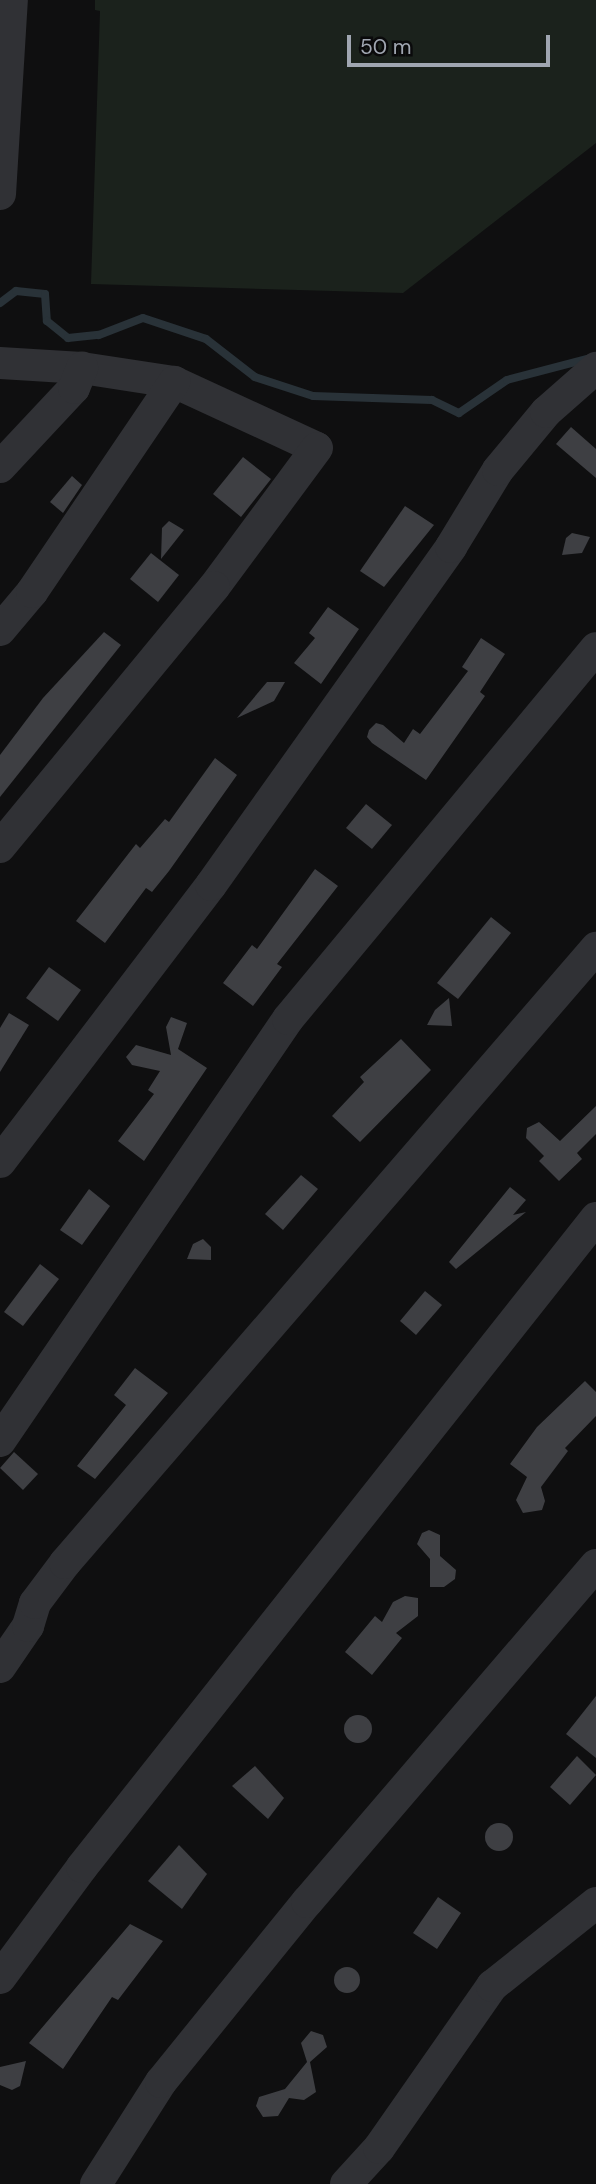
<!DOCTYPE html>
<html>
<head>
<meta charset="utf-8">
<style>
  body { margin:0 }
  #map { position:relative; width:596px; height:2184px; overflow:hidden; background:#0f0f10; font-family:"DM Sans",sans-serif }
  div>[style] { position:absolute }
  .green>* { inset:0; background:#1b221c }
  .stream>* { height:8px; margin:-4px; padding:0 4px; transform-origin:4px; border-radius:4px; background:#293238 }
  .building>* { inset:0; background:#3e3f43 }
  .round { border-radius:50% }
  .street>* { height:32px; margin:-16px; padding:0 16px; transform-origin:16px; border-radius:16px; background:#303135 }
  span { translate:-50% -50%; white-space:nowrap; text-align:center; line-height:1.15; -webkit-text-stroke:7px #0a0a0b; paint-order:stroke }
  .scale { position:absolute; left:347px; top:35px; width:203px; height:32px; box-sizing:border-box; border:4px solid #a0a6b1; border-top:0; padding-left:9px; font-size:21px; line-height:24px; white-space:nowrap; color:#a0a6b1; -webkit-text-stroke:5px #0a0a0b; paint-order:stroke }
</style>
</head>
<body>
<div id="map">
  <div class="green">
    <div style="clip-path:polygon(95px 0,596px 0,596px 143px,403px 293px,91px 284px,100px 11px,95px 10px)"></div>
  </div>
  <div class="stream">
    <div style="left:0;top:303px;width:20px;rotate:-37deg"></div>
    <div style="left:16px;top:291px;width:29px;rotate:6deg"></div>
    <div style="left:45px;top:294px;width:27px;rotate:86deg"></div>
    <div style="left:47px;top:321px;width:27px;rotate:39deg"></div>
    <div style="left:68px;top:338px;width:31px;rotate:-6deg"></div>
    <div style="left:99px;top:335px;width:47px;rotate:-21.1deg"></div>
    <div style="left:143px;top:318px;width:66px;rotate:18.4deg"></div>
    <div style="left:206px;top:339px;width:62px;rotate:37.8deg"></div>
    <div style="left:255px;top:377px;width:61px;rotate:18.1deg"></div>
    <div style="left:313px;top:396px;width:119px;rotate:1.9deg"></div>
    <div style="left:432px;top:400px;width:30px;rotate:26deg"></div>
    <div style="left:459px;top:413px;width:58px;rotate:-34.5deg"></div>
    <div style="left:507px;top:380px;width:86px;rotate:-14.8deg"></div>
  </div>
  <div class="building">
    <div style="clip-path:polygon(571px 427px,596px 449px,596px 478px,556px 444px)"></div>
    <div style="clip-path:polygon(243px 457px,271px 479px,241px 517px,213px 494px)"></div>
    <div style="clip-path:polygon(72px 476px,82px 485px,63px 513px,50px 502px)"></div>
    <div style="clip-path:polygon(405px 506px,434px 525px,384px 587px,360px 571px)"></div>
    <div style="clip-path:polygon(169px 521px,184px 530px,161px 559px,162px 528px)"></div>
    <div style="clip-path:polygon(572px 533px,590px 537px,582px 553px,562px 555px,566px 538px)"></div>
    <div style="clip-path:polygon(151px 553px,179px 575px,158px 602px,130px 579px)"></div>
    <div style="clip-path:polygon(328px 607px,359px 629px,321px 684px,294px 663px,315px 638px,309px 633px)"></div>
    <div style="clip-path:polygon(104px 632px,121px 645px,0 797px,0 755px,43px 698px)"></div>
    <div style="clip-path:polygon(481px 638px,505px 654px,480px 692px,485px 696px,426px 780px,372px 743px,367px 737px,369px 730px,376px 723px,383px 725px,404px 743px,413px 729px,420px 734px,468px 671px,462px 667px)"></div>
    <div style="clip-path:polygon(267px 682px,285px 682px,274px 701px,237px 718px)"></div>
    <div style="clip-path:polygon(215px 758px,237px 775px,169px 871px,152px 892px,146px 888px,105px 943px,76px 921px,136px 844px,140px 848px,165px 819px,169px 822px)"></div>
    <div style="clip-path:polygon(366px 804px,392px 825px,372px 849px,346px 828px)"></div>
    <div style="clip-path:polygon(315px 869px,338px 886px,277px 964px,282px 967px,253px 1006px,223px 983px,252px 945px,257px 949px)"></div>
    <div style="clip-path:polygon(491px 917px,511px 933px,458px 999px,437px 983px)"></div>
    <div style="clip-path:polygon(49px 967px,81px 990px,58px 1021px,26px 998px)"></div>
    <div style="clip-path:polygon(449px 998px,452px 1026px,427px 1025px,435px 1010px)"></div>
    <div style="clip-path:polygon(9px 1013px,29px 1025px,0 1072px,0 1028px)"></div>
    <div style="clip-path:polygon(171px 1017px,187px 1023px,178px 1049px,207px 1068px,144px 1161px,118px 1141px,154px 1094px,148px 1090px,160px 1071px,132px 1065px,126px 1057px,136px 1045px,171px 1055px,166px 1027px)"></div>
    <div style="clip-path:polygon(401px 1039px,431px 1070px,360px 1142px,332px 1116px,364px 1082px,360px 1077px)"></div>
    <div style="clip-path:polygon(596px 1106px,596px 1134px,577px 1153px,582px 1159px,559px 1181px,539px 1161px,544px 1156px,526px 1138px,527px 1128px,539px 1122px,560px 1141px)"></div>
    <div style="clip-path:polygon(301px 1175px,318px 1189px,283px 1230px,265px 1214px)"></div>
    <div style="clip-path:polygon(510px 1187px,526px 1200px,513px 1215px,526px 1212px,456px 1269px,449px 1262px)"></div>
    <div style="clip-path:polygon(89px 1189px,110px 1206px,82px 1245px,60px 1230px)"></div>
    <div style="clip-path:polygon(203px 1239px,211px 1247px,211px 1260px,187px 1259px,193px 1244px)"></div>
    <div style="clip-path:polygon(40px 1264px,59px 1279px,23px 1326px,4px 1312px)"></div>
    <div style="clip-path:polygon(425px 1291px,442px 1305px,416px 1335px,400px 1321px)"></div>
    <div style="clip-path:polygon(135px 1368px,168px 1393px,95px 1479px,77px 1466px,126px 1405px,114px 1395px)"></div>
    <div style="clip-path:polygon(585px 1381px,596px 1392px,596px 1416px,565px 1448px,568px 1451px,541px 1487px,545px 1501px,542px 1510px,523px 1513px,516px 1500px,527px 1477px,510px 1464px,537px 1427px)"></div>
    <div style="clip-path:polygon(14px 1452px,38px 1474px,23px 1490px,0 1468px)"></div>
    <div style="clip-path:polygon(429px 1530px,440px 1535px,440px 1556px,456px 1570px,455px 1579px,444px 1587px,430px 1587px,430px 1559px,417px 1544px,422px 1533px)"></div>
    <div style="clip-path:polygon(405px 1596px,418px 1598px,418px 1616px,396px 1633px,402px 1638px,372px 1675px,345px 1652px,375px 1616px,382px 1622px,393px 1602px)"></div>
    <div style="clip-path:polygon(596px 1696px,596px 1758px,566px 1734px)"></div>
    <div class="round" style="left:344px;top:1715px;width:28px;height:28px"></div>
    <div style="clip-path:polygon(577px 1756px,596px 1775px,570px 1805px,550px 1787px)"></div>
    <div style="clip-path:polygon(255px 1766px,284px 1798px,268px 1819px,232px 1786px)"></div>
    <div class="round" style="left:485px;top:1823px;width:28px;height:28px"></div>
    <div style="clip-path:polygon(179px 1845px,207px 1874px,182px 1909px,148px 1881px)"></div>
    <div style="clip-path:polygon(438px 1897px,461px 1913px,437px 1949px,413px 1933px)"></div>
    <div style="clip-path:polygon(130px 1924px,163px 1941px,118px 2000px,112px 1997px,63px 2069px,29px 2043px)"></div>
    <div class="round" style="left:334px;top:1967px;width:26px;height:26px"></div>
    <div style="clip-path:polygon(311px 2031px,323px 2035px,327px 2047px,310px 2062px,316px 2092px,304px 2100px,289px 2098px,278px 2116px,263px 2117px,256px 2106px,259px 2097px,285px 2089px,307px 2062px,301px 2043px)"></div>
    <div style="clip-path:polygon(26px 2061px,20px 2086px,12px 2090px,0 2085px,0 2067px)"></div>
  </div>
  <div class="street">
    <div style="left:0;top:194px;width:194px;rotate:-86.5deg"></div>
    <div style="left:0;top:363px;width:82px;rotate:3.5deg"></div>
    <div style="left:82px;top:368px;width:93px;rotate:8.7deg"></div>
    <div style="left:174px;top:382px;width:157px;rotate:24.8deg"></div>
    <div style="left:317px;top:448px;width:173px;rotate:126.5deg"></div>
    <div style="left:214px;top:587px;width:337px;rotate:129.5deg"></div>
    <div style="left:0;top:467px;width:108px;rotate:-46.9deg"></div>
    <div style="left:74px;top:388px;width:22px;rotate:-68deg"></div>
    <div style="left:0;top:630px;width:50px;rotate:-49.9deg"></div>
    <div style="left:32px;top:592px;width:254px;rotate:-55.9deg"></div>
    <div style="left:0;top:1162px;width:348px;rotate:-52.7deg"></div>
    <div style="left:211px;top:885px;width:415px;rotate:-54.6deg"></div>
    <div style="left:451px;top:547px;width:90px;rotate:-58.6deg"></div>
    <div style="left:498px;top:470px;width:75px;rotate:-50.4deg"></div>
    <div style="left:546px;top:412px;width:67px;rotate:-41.3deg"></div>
    <div style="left:0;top:1441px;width:511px;rotate:-55.69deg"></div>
    <div style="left:288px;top:1019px;width:482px;rotate:-50.3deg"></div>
    <div style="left:0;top:1667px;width:50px;rotate:-55.7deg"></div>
    <div style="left:28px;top:1626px;width:24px;rotate:-73deg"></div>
    <div style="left:35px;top:1603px;width:50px;rotate:-53.1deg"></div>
    <div style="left:65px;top:1563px;width:813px;rotate:-49.19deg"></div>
    <div style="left:0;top:1978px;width:138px;rotate:-53.5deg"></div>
    <div style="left:82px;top:1867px;width:828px;rotate:-51.62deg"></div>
    <div style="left:96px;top:2184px;width:121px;rotate:-57.5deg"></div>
    <div style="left:161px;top:2082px;width:232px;rotate:-51deg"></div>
    <div style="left:307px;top:1902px;width:444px;rotate:-49.4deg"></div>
    <div style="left:346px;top:2184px;width:49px;rotate:-47.5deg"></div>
    <div style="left:379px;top:2148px;width:198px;rotate:-55.1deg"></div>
    <div style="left:492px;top:1986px;width:133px;rotate:-38.6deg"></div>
  </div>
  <div class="scale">50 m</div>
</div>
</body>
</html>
